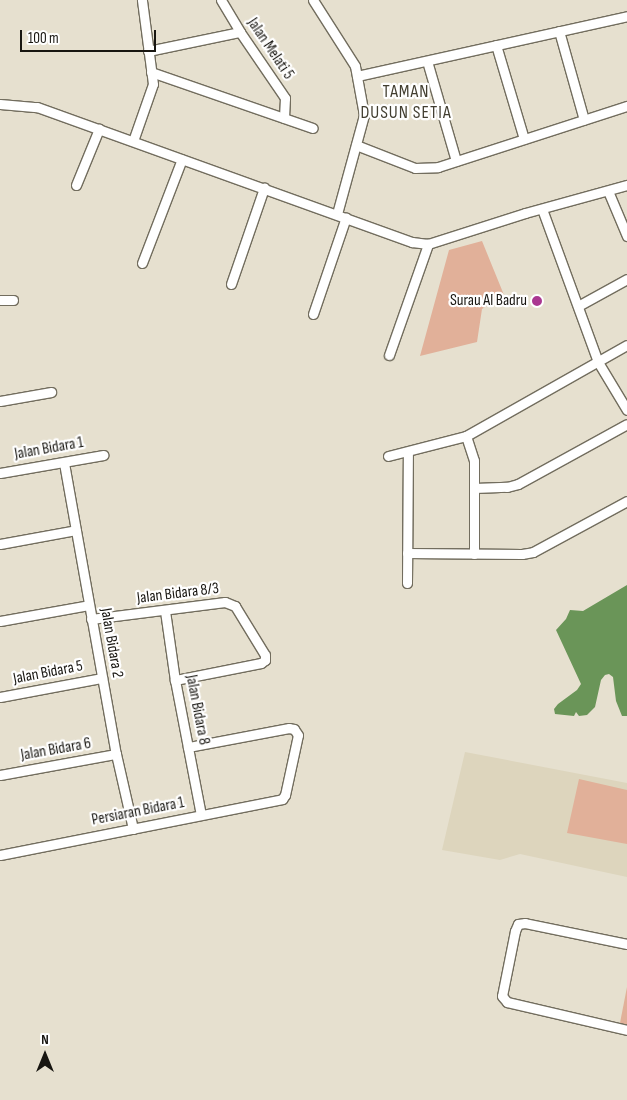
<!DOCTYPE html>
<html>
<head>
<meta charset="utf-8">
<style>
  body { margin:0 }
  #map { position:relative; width:627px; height:1100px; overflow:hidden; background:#e6e0cf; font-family:"Sofia Sans Condensed",sans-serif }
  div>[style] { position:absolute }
  .built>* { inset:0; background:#ddd5bd }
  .green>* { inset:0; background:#e1b099 }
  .water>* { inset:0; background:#6a9558 }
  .roads { filter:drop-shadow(1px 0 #726d5e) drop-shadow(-1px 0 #726d5e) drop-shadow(0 1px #726d5e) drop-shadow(0 -1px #726d5e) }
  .street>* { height:9px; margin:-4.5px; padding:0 4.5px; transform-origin:4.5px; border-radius:4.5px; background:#fff }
  .dots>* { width:14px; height:14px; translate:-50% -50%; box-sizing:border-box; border:2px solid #fff; border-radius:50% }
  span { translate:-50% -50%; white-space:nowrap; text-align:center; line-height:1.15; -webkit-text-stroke:4.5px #fff; paint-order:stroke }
  .street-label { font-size:16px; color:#181611 }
  .poi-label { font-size:16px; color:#181611 }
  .right { translate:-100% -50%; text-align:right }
  .neighbourhood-label { font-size:18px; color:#423e30; letter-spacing:1px }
  .north { position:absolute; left:20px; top:1030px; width:50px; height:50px; -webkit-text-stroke:4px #fff; paint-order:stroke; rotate:0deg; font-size:14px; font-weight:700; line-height:20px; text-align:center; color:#181611 }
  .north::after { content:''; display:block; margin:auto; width:18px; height:22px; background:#181611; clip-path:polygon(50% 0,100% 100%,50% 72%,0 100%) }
  .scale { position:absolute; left:20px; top:30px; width:136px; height:22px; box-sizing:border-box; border:2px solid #181611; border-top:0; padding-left:6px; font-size:15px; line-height:18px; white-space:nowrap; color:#181611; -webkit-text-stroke:4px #fff; paint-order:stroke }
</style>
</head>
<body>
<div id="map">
  <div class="built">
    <div style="clip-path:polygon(465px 752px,627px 783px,627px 877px,520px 854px,500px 860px,442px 850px)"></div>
  </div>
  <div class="green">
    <div style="clip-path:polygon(482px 241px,504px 295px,482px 309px,477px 342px,420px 356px,449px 250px)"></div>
    <div style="clip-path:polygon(579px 779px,627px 790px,627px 844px,567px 833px)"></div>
    <div style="clip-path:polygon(627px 987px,627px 1030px,619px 1028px)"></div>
  </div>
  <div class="water">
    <div style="clip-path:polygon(627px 585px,627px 716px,622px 716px,616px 701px,613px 677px,609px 674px,605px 675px,601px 680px,595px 707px,587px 715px,579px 716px,576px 712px,574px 716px,555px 714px,554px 709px,558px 704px,577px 690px,581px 684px,556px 630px,566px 619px,570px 610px,583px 611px)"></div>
  </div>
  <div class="roads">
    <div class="street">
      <div style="left:221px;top:0;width:37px;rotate:59deg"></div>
      <div style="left:240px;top:32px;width:80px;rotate:55.7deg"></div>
      <div style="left:285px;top:98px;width:20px;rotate:93deg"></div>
      <div style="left:313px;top:0;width:78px;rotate:57.5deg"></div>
      <div style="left:355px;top:66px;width:50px;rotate:79.6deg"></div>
      <div style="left:364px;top:115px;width:103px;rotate:105.3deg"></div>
      <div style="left:559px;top:31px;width:92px;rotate:74.3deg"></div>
      <div style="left:496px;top:45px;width:98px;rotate:73.4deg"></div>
      <div style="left:148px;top:51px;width:94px;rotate:-11.7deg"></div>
      <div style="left:427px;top:61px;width:104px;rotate:73.8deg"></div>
      <div style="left:151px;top:72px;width:171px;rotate:19.1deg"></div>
      <div style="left:357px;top:76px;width:277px;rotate:-12.5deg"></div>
      <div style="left:0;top:104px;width:37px;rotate:5deg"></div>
      <div style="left:37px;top:107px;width:399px;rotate:19.8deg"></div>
      <div style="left:412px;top:242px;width:16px;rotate:7deg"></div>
      <div style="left:428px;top:244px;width:102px;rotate:-17.7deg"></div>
      <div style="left:525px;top:213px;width:106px;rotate:-15.4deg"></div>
      <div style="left:133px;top:141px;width:60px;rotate:-70.7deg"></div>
      <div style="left:153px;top:84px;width:85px;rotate:-97.5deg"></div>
      <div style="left:356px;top:145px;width:63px;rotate:21.3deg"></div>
      <div style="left:415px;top:168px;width:23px;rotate:-2deg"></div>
      <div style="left:438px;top:167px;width:199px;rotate:-17.9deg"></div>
      <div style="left:76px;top:185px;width:61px;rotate:-67.7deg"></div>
      <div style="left:608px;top:191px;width:49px;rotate:67.1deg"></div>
      <div style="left:542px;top:209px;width:163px;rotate:69.9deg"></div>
      <div style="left:598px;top:362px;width:56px;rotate:58.9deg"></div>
      <div style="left:142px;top:263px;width:111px;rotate:-69deg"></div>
      <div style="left:231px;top:284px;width:102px;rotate:-71deg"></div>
      <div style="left:0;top:300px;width:13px"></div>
      <div style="left:578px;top:306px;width:56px;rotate:-28.9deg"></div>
      <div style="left:313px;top:314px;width:102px;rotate:-71.2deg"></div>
      <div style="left:389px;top:355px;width:118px;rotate:-70.6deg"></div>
      <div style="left:0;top:401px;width:52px;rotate:-10deg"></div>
      <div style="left:466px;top:436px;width:26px;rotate:72deg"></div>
      <div style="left:474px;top:461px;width:93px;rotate:90deg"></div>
      <div style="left:388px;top:456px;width:81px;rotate:-14.4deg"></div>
      <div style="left:466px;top:436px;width:185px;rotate:-29.5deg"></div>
      <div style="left:64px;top:463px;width:296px;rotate:79.9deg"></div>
      <div style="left:116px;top:754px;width:77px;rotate:77.2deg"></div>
      <div style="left:0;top:473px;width:105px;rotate:-9.9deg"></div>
      <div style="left:474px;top:488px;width:33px;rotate:-2deg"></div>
      <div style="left:507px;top:487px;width:11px;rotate:-15deg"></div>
      <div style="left:518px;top:484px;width:124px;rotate:-28.8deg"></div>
      <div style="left:0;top:544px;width:77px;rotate:-10.4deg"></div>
      <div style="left:407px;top:553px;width:115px;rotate:0.5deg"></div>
      <div style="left:522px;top:554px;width:11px;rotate:-10deg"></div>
      <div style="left:533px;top:552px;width:107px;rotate:-28.5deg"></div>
      <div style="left:407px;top:583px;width:131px;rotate:-89.6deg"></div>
      <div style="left:165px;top:611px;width:70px;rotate:81.8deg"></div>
      <div style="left:175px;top:680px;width:137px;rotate:79.1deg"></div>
      <div style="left:91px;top:619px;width:135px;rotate:-7.2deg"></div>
      <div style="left:225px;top:602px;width:11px;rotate:22deg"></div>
      <div style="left:235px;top:606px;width:57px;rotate:58.5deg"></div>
      <div style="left:265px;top:655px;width:5px;rotate:90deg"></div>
      <div style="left:265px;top:660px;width:5px;rotate:143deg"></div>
      <div style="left:261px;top:663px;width:88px;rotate:168.8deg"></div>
      <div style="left:0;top:621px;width:90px;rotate:-10.2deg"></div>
      <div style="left:0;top:697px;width:104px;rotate:-10.6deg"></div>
      <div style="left:0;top:775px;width:118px;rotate:-10.3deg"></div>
      <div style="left:0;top:855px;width:288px;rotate:-11.2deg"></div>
      <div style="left:282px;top:799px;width:5px;rotate:-53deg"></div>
      <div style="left:285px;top:795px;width:61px;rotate:-77.8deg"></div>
      <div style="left:298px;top:735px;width:7px;rotate:-124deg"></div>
      <div style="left:294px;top:729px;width:5px;rotate:-169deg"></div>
      <div style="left:289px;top:728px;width:103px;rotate:169.3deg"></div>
      <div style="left:627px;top:944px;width:104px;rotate:-168.4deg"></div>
      <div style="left:525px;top:923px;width:7px;rotate:172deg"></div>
      <div style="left:518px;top:924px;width:8px;rotate:113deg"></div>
      <div style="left:515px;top:931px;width:66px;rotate:101.3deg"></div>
      <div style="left:502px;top:996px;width:8px;rotate:50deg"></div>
      <div style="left:507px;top:1002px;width:123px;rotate:13.1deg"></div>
    </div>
  </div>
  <div class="dots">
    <div style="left:537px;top:301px;background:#aa3791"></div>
  </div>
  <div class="street-label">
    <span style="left:270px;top:49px;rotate:56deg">Jalan Melati 5</span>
    <span style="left:49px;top:449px;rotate:-10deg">Jalan Bidara 1</span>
    <span style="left:178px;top:594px;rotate:-7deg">Jalan Bidara 8/3</span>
    <span style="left:111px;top:643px;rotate:80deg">Jalan Bidara 2</span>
    <span style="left:48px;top:673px;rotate:-11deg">Jalan Bidara 5</span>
    <span style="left:197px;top:710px;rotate:79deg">Jalan Bidara 8</span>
    <span style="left:56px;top:750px;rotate:-10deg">Jalan Bidara 6</span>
    <span style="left:138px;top:812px;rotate:-11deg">Persiaran Bidara 1</span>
  </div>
  <div class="poi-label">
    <span class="right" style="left:527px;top:301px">Surau Al Badru</span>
  </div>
  <div class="neighbourhood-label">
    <span style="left:406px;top:103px">TAMAN<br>DUSUN SETIA</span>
  </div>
  <div class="north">N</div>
  <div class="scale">100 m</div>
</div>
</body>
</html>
